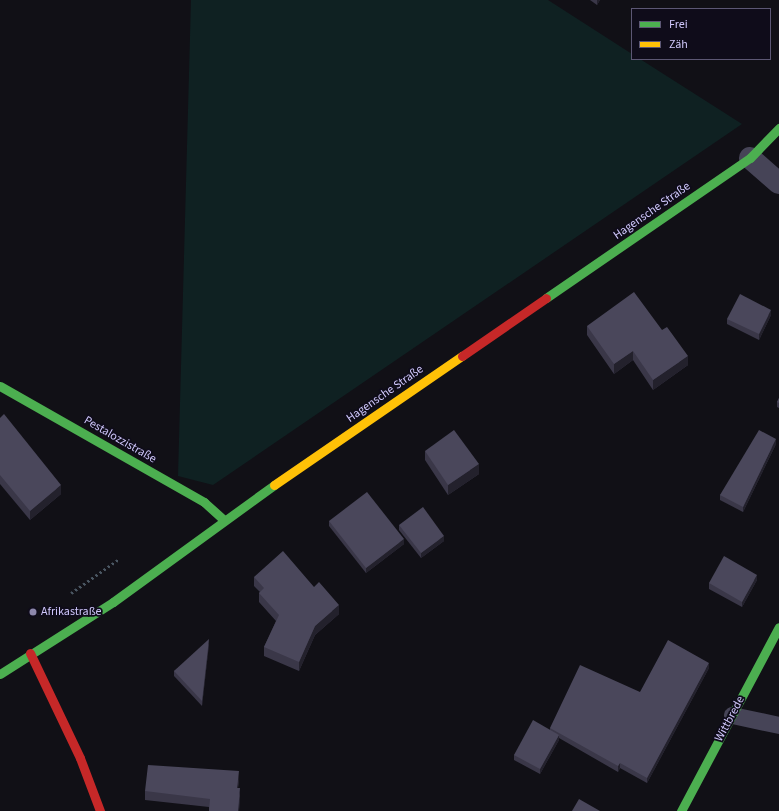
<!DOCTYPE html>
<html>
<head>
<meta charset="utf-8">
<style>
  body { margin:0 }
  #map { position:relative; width:779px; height:811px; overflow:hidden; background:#111016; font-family:"Source Sans 3",sans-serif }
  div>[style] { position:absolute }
  .green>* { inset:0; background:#0f2122 }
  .path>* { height:2.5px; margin-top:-1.25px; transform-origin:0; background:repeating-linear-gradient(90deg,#4a5662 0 2px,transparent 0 5px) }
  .lane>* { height:17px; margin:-8.5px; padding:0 8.5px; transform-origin:8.5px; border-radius:8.5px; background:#464457 }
  .street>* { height:22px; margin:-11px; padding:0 11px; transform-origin:11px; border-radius:11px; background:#464457 }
  .fast>* { height:9px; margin:-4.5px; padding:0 4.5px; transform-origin:4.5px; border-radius:4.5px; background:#4caf50 }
  .slow>* { height:9px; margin:-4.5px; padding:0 4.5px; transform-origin:4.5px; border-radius:4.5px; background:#ffc107 }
  .jam>* { height:9px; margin:-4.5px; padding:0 4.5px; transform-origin:4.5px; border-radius:4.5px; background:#c62828 }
  .wall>* { inset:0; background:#3a3748 }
  .shaded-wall>* { inset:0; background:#23212c }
  .building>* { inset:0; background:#4a475b }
  .dots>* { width:11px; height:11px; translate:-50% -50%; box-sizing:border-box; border:2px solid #0f0c1a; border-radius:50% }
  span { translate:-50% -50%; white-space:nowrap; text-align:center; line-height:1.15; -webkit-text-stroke:3.5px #0f0c1a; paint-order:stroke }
  .street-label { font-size:12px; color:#d0c8fc }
  .poi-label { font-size:12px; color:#d0c8fc }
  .left { translate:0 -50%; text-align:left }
  .legend { position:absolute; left:631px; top:8px; width:140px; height:52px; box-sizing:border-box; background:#0f0c1a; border:1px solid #5c5774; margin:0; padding:5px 7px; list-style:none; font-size:12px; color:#d0c8fc }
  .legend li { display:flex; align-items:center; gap:8px; height:20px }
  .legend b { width:20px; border:1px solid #5c5774 }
</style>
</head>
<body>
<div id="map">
  <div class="green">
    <div style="clip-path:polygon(191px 0,548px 0,632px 54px,632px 59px,640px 59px,742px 124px,213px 485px,178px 476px)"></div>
  </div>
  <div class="path">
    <div style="left:71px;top:593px;width:59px;rotate:-35.3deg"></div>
  </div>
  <div class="lane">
    <div style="left:732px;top:715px;width:48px;rotate:12deg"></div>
  </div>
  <div class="street">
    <div style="left:750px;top:158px;width:38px;rotate:41deg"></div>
  </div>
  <div class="fast">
    <div style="left:546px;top:298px;width:247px;rotate:-34.5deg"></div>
    <div style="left:750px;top:158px;width:42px;rotate:-46deg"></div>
    <div style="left:0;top:386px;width:235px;rotate:29.6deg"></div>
    <div style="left:204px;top:502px;width:27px;rotate:42deg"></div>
    <div style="left:0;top:674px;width:134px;rotate:-32.5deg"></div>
    <div style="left:113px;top:602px;width:199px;rotate:-36deg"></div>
    <div style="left:681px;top:811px;width:208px;rotate:-62deg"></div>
  </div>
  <div class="slow">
    <div style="left:274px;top:485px;width:228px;rotate:-34.5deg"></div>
  </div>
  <div class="jam">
    <div style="left:462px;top:356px;width:102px;rotate:-34.6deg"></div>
    <div style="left:30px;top:653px;width:116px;rotate:64.5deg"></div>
    <div style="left:80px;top:758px;width:57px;rotate:69.3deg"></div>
  </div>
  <div class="wall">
    <div style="clip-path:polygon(590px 0,600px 0,597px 5px)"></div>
    <div style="clip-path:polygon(771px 315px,759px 340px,727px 324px,727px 319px)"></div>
    <div style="clip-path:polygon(587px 326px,688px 365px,653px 390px,633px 360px,614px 374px,587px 335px)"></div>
    <div style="clip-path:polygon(779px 398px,779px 408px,777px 407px,777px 402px)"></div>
    <div style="clip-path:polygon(0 418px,61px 494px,30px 520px,0 484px)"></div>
    <div style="clip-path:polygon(776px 444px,743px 512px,720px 500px,720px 495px)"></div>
    <div style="clip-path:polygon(425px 451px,479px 474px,448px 495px,425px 460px)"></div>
    <div style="clip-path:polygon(329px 521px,404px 544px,366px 573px,329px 526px)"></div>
    <div style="clip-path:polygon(399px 525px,444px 541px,421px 558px,399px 530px)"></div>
    <div style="clip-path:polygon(254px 577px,339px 614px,315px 635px,299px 671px,264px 656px,264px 647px,276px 621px,259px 602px,259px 593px,260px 592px,254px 586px)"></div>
    <div style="clip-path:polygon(757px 580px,742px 607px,709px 589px,709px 583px)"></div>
    <div style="clip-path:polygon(209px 644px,202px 706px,174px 676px,174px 671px)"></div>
    <div style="clip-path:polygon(709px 668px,647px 783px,620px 768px,618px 772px,559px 738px,559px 740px,540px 774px,514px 760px,514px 755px,550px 730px,550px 728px,640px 692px)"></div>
    <div style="clip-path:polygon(239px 780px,238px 788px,240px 796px,239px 811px,209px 811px,209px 807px,145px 800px,145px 791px)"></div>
  </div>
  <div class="shaded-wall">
    <div style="clip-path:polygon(597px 0,600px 0,597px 5px)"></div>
    <div style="clip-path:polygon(771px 310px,771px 315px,759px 340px,759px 334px)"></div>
    <div style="clip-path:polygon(633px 351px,633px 360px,614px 374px,614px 364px)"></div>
    <div style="clip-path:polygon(688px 356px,688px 365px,653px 390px,653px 380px)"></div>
    <div style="clip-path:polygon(776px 439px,776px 444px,743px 512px,743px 507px)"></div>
    <div style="clip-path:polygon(479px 464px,479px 474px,448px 495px,448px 485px)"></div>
    <div style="clip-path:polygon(61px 485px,61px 494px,30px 520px,30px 511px)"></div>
    <div style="clip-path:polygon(444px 536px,444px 541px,421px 558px,421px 553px)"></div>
    <div style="clip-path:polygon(404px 539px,404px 544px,366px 573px,366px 568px)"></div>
    <div style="clip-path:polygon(757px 575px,757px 580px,742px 607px,742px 602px)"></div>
    <div style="clip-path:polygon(339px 605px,339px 614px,315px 635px,299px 671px,299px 662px,315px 626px)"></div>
    <div style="clip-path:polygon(209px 639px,209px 644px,202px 706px,202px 701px)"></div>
    <div style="clip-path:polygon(709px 663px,709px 668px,647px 783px,647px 778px)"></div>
    <div style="clip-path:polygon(559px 735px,559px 740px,540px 774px,540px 769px)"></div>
    <div style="clip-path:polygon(620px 763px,620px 768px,618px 772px,618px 766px)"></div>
    <div style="clip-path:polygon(239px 771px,239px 780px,237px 796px,237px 788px)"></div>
    <div style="clip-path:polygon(240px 788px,239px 811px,238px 811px)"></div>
  </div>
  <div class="building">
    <div style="clip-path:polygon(634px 292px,662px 330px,667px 327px,688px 356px,653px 380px,633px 351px,614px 364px,587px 326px)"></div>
    <div style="clip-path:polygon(740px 294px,771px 310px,759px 334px,727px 319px)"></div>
    <div style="clip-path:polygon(779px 398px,779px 403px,777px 402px)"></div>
    <div style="clip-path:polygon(4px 414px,61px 485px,30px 511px,0 475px,0 418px)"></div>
    <div style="clip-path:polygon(454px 430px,479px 464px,448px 485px,425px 451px)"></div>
    <div style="clip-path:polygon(759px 430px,776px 439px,743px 507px,720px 495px)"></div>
    <div style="clip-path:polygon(367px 492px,404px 539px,366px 568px,329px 521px)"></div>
    <div style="clip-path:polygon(423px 507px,444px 536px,421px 553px,399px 525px)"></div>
    <div style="clip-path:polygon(283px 551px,314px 587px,319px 582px,339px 605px,315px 626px,299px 662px,264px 647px,279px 615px,259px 593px,264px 588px,254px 577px)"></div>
    <div style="clip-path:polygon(724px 556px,757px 575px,742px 602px,709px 583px)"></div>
    <div style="clip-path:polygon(209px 639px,202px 701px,174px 671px)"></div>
    <div style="clip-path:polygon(668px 640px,709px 663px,647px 778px,620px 763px,618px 766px,550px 728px,580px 665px,640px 692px)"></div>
    <div style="clip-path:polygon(533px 720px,559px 735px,540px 769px,514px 755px)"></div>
    <div style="clip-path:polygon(148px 765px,239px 771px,237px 788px,240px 788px,238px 811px,209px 811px,210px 799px,145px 791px)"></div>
    <div style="clip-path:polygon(579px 799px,600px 811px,572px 811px)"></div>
  </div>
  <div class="dots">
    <div style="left:33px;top:612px;background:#8d88ac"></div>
  </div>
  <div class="street-label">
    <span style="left:652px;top:211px;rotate:-35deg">Hagensche Straße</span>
    <span style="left:385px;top:394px;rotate:-35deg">Hagensche Straße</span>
    <span style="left:120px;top:440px;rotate:30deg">Pestalozzistraße</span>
    <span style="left:730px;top:719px;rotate:-62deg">Wittbrede</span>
  </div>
  <div class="poi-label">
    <span class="left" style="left:41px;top:612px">Afrikastraße</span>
  </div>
  <ul class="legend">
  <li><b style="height:5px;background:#4caf50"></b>Frei</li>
  <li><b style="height:5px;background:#ffc107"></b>Zäh</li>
  </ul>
</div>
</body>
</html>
